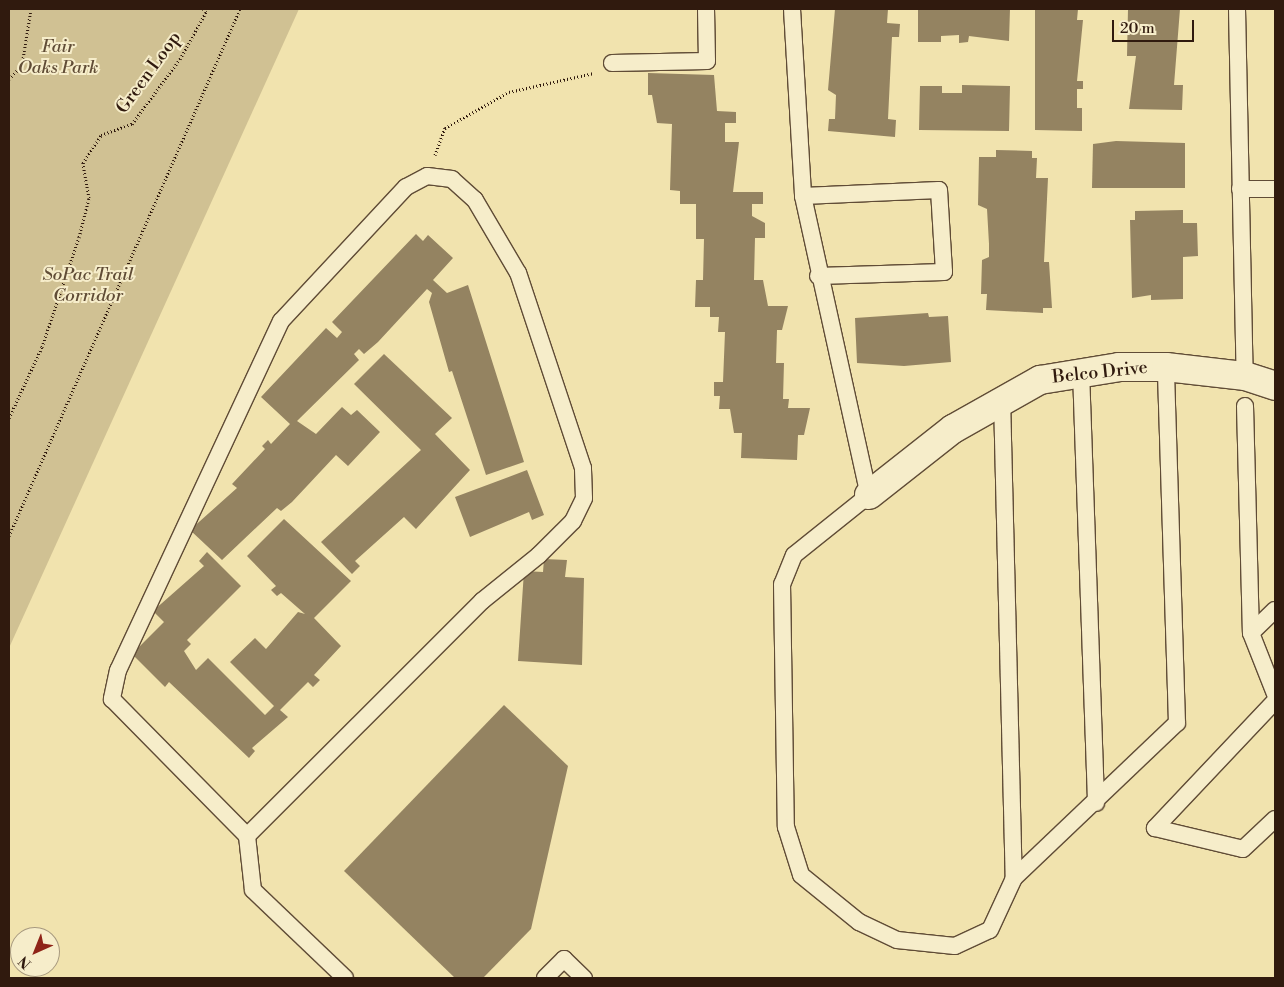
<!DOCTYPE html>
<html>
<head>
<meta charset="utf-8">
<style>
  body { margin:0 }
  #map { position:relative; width:1284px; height:987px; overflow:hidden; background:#f1e3ae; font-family:"Libre Bodoni",serif }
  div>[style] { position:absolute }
  .green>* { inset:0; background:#d0c193 }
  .building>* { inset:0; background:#948361 }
  .path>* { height:3px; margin-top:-1.5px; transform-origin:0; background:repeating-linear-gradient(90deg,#301a0e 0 1px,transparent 0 3.5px) }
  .roads { filter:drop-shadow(1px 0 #604c36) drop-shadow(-1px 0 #604c36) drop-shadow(0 1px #604c36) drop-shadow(0 -1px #604c36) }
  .service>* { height:16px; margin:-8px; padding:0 8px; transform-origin:8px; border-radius:8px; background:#f6edca }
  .minor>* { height:28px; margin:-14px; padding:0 14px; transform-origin:14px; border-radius:14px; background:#f6edca }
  span { translate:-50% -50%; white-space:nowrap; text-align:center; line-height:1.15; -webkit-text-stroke:4px #f6edca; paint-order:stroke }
  .park-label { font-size:18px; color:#604c36; font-style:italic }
  .street-label { font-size:18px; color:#301a0e }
  .frame { position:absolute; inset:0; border:10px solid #301a0e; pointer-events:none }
  .north { position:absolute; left:10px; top:927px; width:50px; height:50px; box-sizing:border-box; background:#f6edca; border:1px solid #a7997f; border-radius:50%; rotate:224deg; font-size:14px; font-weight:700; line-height:20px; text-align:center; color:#301a0e }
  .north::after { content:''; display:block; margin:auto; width:18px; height:22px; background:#8f2418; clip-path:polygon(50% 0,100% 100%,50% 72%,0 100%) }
  .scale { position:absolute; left:1112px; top:20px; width:82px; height:22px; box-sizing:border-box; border:2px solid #301a0e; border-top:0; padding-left:6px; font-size:15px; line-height:18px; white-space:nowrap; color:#301a0e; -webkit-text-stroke:4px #f6edca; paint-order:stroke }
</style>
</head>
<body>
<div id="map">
  <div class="green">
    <div style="clip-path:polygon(9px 9px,299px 9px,9px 648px)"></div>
  </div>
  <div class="building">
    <div style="clip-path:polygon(835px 9px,888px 9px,887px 23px,900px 24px,899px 37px,892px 37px,888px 119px,896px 120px,895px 137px,828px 131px,829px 119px,835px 119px,836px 95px,828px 90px)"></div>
    <div style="clip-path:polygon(918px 9px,1010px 9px,1009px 41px,969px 36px,968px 42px,959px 43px,959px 35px,941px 36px,941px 42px,918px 42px)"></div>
    <div style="clip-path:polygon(1035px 9px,1078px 9px,1077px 20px,1083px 20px,1077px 81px,1083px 81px,1083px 89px,1077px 89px,1077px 108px,1082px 108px,1082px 131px,1035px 130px)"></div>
    <div style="clip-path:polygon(1128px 9px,1180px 9px,1174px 85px,1183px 85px,1182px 110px,1129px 109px,1136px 56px,1127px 56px)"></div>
    <div style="clip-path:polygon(648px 73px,714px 75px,717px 111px,736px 112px,736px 123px,725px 123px,725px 142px,739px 142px,733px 192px,763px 192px,763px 204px,752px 204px,752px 216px,765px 223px,765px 238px,755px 238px,754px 280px,763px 280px,768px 306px,788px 306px,782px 330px,777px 330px,776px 363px,784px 363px,783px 399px,789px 399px,788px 408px,810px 408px,804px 435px,798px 435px,797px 460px,741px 458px,742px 433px,734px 433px,730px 409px,719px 409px,720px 396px,714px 396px,714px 382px,723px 382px,725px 332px,718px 332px,719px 317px,710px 317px,710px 307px,695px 307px,696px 280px,703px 280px,704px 239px,696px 239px,696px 204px,680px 204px,680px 191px,670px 190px,672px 124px,657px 123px,652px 95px,648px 95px)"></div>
    <div style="clip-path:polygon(962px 85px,1010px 86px,1009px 131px,919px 130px,920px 86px,942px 86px,942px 93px,962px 93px)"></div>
    <div style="clip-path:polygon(1116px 141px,1185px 143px,1185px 188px,1092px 188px,1093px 144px)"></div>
    <div style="clip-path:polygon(996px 150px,1032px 151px,1032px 158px,1037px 158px,1036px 178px,1048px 178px,1044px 262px,1049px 262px,1052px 308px,1043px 308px,1043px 313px,986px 310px,987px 294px,981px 294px,982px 260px,989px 257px,989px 244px,987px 209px,978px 205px,979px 157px,996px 157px)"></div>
    <div style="clip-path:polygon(1183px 210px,1183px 223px,1197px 223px,1198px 256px,1183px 257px,1183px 299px,1151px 300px,1151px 295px,1132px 298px,1130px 220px,1135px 220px,1135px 211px)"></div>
    <div style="clip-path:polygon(416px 234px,423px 241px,428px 235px,453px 258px,433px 280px,447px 293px,468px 285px,524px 462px,486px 475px,452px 371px,449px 372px,429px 302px,432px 293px,427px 289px,378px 342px,364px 354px,359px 349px,354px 354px,359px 360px,297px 421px,316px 434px,342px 407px,351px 415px,357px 410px,380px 432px,348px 466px,336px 455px,292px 502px,281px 511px,277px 508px,222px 560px,190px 530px,237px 488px,232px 484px,265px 449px,262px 446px,268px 440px,271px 444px,290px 424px,261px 397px,326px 328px,337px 338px,342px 332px,332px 322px)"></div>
    <div style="clip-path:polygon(928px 313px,929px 317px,948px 316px,951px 362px,904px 366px,857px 363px,855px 318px)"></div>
    <div style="clip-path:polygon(384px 354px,452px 418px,435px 434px,470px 470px,416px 529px,404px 517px,355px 561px,360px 566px,352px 574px,321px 542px,421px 450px,354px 384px)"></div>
    <div style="clip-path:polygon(527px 470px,544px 515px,532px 520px,529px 512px,470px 537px,455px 497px)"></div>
    <div style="clip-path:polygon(284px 519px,351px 581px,314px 618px,341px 646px,314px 675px,320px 680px,313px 687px,308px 682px,280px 710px,288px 717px,252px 748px,255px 751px,249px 758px,169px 682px,165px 687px,132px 654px,164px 622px,153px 611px,204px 566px,199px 561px,207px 552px,241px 586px,187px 640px,191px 644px,184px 651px,196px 670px,208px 658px,265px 715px,274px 706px,230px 662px,255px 638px,266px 649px,298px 612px,305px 614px,281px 593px,277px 596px,271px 590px,276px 586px,247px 556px)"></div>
    <div style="clip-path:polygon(544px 559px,567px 560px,565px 577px,584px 578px,582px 665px,518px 661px,524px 571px,543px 572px)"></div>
    <div style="clip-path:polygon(504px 705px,568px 766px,531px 929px,483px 978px,455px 978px,344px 871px)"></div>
  </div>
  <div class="path">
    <div style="left:9px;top:79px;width:19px;rotate:-47deg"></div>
    <div style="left:22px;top:65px;width:57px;rotate:-80.9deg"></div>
    <div style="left:435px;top:155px;width:29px;rotate:-70deg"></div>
    <div style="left:445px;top:128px;width:73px;rotate:-29.4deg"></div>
    <div style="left:509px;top:92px;width:87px;rotate:-12.6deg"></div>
    <div style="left:9px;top:418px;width:78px;rotate:-65.1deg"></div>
    <div style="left:42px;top:347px;width:116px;rotate:-71.4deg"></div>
    <div style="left:79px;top:237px;width:40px;rotate:-75.6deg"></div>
    <div style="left:89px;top:198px;width:36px;rotate:-100deg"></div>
    <div style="left:83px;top:163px;width:33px;rotate:-57deg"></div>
    <div style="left:101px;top:135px;width:33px;rotate:-20deg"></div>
    <div style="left:132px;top:124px;width:81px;rotate:-53.6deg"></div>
    <div style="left:180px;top:59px;width:54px;rotate:-61deg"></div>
    <div style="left:206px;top:12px;width:4px;rotate:-135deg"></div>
    <div style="left:9px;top:536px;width:575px;rotate:-66.33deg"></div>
  </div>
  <div class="roads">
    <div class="service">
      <div style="left:792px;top:9px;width:187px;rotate:86.6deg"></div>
      <div style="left:803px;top:196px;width:306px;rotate:77.6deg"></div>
      <div style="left:869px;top:495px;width:96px;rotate:141.3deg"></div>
      <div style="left:794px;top:555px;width:31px;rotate:112deg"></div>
      <div style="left:782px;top:584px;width:243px;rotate:89.1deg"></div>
      <div style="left:786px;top:827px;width:50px;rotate:72.6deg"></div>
      <div style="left:801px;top:875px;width:75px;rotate:39deg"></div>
      <div style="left:859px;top:922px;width:42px;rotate:25.3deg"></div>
      <div style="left:897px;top:940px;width:58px;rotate:5.9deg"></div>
      <div style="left:955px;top:946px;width:38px;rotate:-25deg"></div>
      <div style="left:990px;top:930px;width:57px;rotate:-65.2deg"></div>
      <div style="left:1014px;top:878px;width:225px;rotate:-43.6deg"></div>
      <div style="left:1177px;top:723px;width:356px;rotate:-91.8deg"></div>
      <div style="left:1237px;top:9px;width:367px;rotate:88.8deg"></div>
      <div style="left:612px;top:63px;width:95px;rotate:-1.2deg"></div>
      <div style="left:707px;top:61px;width:52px;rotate:-91.1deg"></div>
      <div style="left:1240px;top:189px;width:35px"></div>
      <div style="left:803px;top:196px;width:136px;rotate:-2.5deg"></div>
      <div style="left:939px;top:190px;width:82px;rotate:86.5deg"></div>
      <div style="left:944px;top:272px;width:126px;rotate:178.2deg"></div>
      <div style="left:1081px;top:371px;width:432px;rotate:88deg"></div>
      <div style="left:1002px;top:398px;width:480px;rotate:88.6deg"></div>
      <div style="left:1245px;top:406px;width:227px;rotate:88.5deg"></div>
      <div style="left:1251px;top:633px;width:33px;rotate:-44deg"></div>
      <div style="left:1251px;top:633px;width:66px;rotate:68.5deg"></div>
      <div style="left:1275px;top:701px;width:175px;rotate:133.4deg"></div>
      <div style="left:1155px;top:828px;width:90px;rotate:13.4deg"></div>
      <div style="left:1243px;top:849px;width:44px;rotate:-43.2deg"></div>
      <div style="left:247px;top:836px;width:332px;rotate:-45deg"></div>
      <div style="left:482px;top:601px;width:73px;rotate:-38.9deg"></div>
      <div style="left:539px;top:555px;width:48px;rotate:-45deg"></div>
      <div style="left:573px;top:521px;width:25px;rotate:-64deg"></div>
      <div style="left:584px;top:498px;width:30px;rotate:-92deg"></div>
      <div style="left:583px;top:468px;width:206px;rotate:-108.4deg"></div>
      <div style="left:518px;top:273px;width:85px;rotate:-120.5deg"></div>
      <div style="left:475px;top:200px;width:31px;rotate:-138deg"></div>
      <div style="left:452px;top:179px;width:25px;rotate:-173deg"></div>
      <div style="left:427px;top:176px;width:24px;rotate:152deg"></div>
      <div style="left:406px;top:187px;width:183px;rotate:133deg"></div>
      <div style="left:281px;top:321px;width:385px;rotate:115deg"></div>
      <div style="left:118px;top:670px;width:30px;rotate:102deg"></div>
      <div style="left:112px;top:699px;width:192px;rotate:45.4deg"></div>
      <div style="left:247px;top:836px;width:54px;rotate:83.7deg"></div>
      <div style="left:253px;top:890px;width:127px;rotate:43.7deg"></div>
      <div style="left:545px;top:978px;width:27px;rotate:-45deg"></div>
      <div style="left:564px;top:959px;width:28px;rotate:44deg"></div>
    </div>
    <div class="minor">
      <div style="left:869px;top:495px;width:107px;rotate:-38.2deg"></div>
      <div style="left:953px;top:429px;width:100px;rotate:-29.4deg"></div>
      <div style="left:1040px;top:380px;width:80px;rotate:-9.3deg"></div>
      <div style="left:1119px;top:367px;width:47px"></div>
      <div style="left:1166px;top:367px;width:80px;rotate:6.5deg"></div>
      <div style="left:1245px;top:376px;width:32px;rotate:18deg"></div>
    </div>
  </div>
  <div class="park-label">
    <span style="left:58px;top:58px">Fair<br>Oaks Park</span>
    <span style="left:88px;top:286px">SoPac Trail<br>Corridor</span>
  </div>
  <div class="street-label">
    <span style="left:149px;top:73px;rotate:-54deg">Green Loop</span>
    <span style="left:1100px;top:373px;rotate:-6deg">Belco Drive</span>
  </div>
  <div class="frame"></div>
  <div class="north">N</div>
  <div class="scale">20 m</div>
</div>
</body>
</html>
